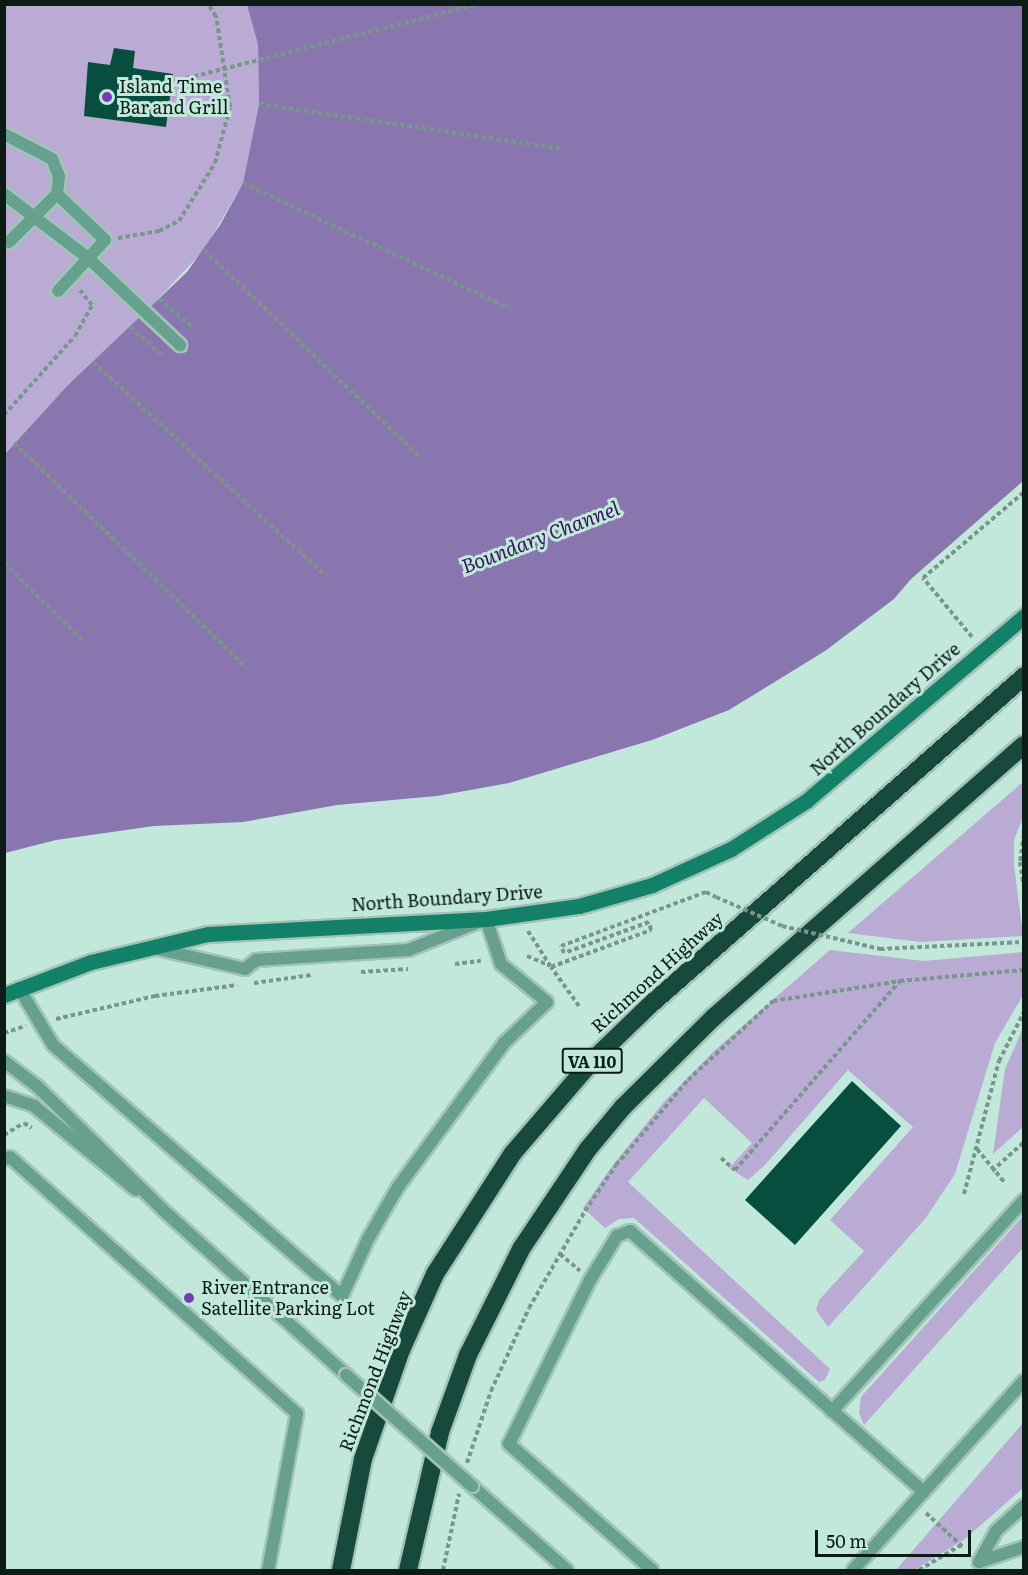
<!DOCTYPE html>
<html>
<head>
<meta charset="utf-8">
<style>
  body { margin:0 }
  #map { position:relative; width:1028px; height:1575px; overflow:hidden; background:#c2e8db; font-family:Literata,serif }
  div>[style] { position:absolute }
  .green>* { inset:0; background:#baabd5 }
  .water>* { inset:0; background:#8a76af }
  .building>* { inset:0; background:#084e3e }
  .path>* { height:4px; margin-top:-2px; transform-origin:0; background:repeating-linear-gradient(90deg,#79968c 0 4.5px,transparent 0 7.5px) }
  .roads { filter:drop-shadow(2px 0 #a1c3b8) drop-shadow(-2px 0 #a1c3b8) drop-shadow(0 2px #a1c3b8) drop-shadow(0 -2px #a1c3b8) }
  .lane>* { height:12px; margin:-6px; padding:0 6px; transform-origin:6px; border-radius:6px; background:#67a08e }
  .secondary>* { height:15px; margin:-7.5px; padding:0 7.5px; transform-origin:7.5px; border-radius:7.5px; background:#128167 }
  .highway>* { height:18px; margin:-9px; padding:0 9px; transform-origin:9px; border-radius:9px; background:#174a3c }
  .path-bridge>* { height:4px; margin-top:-2px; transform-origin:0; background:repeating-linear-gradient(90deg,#79968c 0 4.5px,transparent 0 7.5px) }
  .bridges { filter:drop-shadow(2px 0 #a1c3b8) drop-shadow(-2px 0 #a1c3b8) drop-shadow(0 2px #a1c3b8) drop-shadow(0 -2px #a1c3b8) }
  .lane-bridge>* { height:12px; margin:-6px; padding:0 6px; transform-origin:6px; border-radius:6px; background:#67a08e }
  .dots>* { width:16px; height:16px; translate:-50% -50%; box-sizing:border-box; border:3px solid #c2e8db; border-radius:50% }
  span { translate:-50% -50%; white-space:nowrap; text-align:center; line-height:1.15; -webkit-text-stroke:6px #c2e8db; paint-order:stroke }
  .shield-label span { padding:2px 4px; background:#c2e8db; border:2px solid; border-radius:4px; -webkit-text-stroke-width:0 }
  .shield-label { font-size:16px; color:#0c1b16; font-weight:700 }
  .poi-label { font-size:18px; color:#0c1b16 }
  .left { translate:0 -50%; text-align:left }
  .street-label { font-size:18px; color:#0c1b16 }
  .water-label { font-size:20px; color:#36155b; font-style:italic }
  .frame { position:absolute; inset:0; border:6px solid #0c1b16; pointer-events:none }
  .scale { position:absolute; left:815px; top:1530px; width:156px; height:27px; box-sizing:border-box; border:3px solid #0c1b16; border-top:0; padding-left:8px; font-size:18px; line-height:21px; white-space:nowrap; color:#0c1b16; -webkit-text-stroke:4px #c2e8db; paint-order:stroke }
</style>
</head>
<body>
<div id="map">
  <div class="green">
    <div style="clip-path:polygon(5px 5px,247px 5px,258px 45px,259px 104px,243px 183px,204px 250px,143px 315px,67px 386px,5px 454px)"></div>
    <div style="clip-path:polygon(1023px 782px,1023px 817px,1014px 840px,1014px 865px,1023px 936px,920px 942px,848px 933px)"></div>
    <div style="clip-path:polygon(830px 950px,924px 961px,1023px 952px,1023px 995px,995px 1043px,955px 1174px,925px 1219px,828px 1327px,816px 1310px,819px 1300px,864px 1251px,830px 1220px,913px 1127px,848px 1070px,765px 1165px,748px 1180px,729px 1168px,752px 1143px,704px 1098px,628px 1182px,830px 1369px,825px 1380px,819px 1382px,634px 1218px,619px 1219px,605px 1228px,583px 1208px,613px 1165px,663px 1103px,714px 1051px)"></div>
    <div style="clip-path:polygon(1023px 1028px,1023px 1127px,993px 1154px,1005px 1069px)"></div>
    <div style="clip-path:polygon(1023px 1216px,1023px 1248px,864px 1425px,859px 1413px,861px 1397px)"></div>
    <div style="clip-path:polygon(1023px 1423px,1023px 1488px,965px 1539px,914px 1570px,896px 1570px)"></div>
  </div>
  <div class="water">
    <div style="clip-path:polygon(247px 5px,1023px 5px,1023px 481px,911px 579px,894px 599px,825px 651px,729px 710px,652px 740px,509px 783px,437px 796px,337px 805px,243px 822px,154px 826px,56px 840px,5px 853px,5px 454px,67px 386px,187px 272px,220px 225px,243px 183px,259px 104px,258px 45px)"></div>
  </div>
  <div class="building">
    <div style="clip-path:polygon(114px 48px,135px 51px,133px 68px,173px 74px,166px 127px,84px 116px,88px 62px,110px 65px)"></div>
    <div style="clip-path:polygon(852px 1081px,901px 1126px,795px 1245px,745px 1200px)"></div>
  </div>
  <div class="path">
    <div style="left:172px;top:82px;width:315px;rotate:-14.3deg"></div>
    <div style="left:259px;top:104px;width:306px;rotate:8.4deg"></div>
    <div style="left:243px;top:183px;width:294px;rotate:25.2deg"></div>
    <div style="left:118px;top:238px;width:42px;rotate:-9.7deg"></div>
    <div style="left:159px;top:231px;width:22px;rotate:-27deg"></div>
    <div style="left:179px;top:221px;width:68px;rotate:-58.2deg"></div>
    <div style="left:215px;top:163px;width:58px;rotate:-75deg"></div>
    <div style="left:230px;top:107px;width:92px;rotate:-98.7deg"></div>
    <div style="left:216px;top:16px;width:14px;rotate:-124deg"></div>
    <div style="left:204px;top:250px;width:298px;rotate:43.8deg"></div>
    <div style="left:159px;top:299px;width:42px;rotate:40.2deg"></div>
    <div style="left:130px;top:327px;width:45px;rotate:41.4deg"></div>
    <div style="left:93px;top:362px;width:316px;rotate:42.6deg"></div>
    <div style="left:4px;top:415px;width:106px;rotate:-48.1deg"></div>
    <div style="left:75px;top:336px;width:35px;rotate:-61deg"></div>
    <div style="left:92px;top:305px;width:19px;rotate:-129deg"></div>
    <div style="left:14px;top:443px;width:321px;rotate:44deg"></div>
    <div style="left:4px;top:563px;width:112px;rotate:44.6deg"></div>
    <div style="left:972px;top:637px;width:77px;rotate:-129.7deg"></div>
    <div style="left:923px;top:578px;width:133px;rotate:-40.4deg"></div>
    <div style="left:1024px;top:834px;width:28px;rotate:98deg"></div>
    <div style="left:1020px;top:862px;width:25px;rotate:81deg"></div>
    <div style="left:528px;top:931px;width:43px;rotate:57.4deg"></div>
    <div style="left:880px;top:949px;width:144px;rotate:-2.8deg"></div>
    <div style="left:527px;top:956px;width:25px;rotate:23deg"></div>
    <div style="left:455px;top:964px;width:26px;rotate:-7deg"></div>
    <div style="left:361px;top:972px;width:47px;rotate:-3.7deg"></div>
    <div style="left:254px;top:983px;width:59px;rotate:-7.9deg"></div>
    <div style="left:579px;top:1006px;width:48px;rotate:-125.7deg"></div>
    <div style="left:551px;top:967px;width:107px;rotate:-20.3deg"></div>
    <div style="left:651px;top:930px;width:8px;rotate:-104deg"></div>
    <div style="left:649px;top:922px;width:90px;rotate:160deg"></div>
    <div style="left:564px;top:953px;width:8px;rotate:-113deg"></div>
    <div style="left:561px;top:946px;width:155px;rotate:-20.4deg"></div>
    <div style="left:706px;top:892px;width:11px;rotate:27deg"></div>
    <div style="left:56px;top:1019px;width:102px;rotate:-13.1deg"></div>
    <div style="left:155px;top:996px;width:83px;rotate:-7.6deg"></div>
    <div style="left:4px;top:1033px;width:23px;rotate:-18deg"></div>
    <div style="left:4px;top:1135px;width:23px;rotate:-31deg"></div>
    <div style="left:24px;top:1123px;width:9px;rotate:32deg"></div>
    <div style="left:977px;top:1149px;width:44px;rotate:50.5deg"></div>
    <div style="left:721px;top:1158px;width:18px;rotate:41deg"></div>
    <div style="left:735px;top:1170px;width:251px;rotate:-48.9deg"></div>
    <div style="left:992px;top:1171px;width:43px;rotate:-42.2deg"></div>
    <div style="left:964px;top:1194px;width:138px;rotate:-75.3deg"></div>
    <div style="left:999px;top:1061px;width:55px;rotate:-63deg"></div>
    <div style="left:560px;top:1254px;width:26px;rotate:40deg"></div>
    <div style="left:467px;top:1463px;width:76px;rotate:-71.6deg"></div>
    <div style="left:491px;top:1391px;width:91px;rotate:-65.4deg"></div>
    <div style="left:529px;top:1308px;width:112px;rotate:-60deg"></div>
    <div style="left:585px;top:1211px;width:55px;rotate:-56deg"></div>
    <div style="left:616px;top:1165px;width:111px;rotate:-49.7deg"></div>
    <div style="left:688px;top:1080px;width:116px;rotate:-42.9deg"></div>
    <div style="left:773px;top:1001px;width:129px;rotate:-8.9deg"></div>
    <div style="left:900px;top:981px;width:124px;rotate:-5.1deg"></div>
    <div style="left:926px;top:1513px;width:52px;rotate:42.6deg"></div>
    <div style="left:443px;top:1570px;width:78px;rotate:-78.1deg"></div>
    <div style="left:919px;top:1570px;width:49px;rotate:-30.8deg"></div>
  </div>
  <div class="roads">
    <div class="lane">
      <div style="left:4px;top:134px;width:54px;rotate:27.5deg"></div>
      <div style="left:52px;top:159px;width:18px;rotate:68deg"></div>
      <div style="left:59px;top:176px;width:18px;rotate:96deg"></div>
      <div style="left:57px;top:194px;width:68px;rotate:135deg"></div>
      <div style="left:4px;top:194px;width:106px;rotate:37.3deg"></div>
      <div style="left:88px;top:258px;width:127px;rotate:43.4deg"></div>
      <div style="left:57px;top:194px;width:66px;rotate:43.8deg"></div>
      <div style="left:105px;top:240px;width:69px;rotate:132.7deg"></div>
      <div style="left:19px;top:988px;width:66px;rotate:59.2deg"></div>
      <div style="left:53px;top:1045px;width:383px;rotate:41deg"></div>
      <div style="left:342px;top:1296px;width:63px;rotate:-65.5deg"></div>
      <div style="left:368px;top:1239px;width:60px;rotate:-60deg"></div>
      <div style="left:398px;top:1187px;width:179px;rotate:-53.6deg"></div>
      <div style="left:504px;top:1043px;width:59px;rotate:-43.6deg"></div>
      <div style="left:547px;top:1002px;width:60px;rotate:-140.4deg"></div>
      <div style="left:501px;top:964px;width:47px;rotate:-108.4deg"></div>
      <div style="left:486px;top:919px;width:84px;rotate:158.3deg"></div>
      <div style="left:408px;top:950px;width:152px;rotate:176.2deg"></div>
      <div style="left:256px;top:960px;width:14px;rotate:141deg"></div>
      <div style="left:245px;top:969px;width:94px;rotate:-167.1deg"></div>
      <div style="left:4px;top:1061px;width:43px;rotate:37.4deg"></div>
      <div style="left:38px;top:1087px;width:175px;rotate:44.5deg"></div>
      <div style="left:163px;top:1210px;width:246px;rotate:42deg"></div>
      <div style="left:4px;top:1096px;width:32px;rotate:18deg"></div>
      <div style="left:34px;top:1106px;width:132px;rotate:39.5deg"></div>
      <div style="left:4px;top:1159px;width:6px;rotate:-18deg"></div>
      <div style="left:10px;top:1157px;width:385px;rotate:41.8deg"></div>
      <div style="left:297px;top:1414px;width:159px;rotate:100.5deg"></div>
      <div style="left:832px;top:1411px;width:285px;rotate:-47.7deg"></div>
      <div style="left:472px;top:1486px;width:127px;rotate:41.5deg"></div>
      <div style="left:979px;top:1562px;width:35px;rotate:-61deg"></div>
      <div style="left:996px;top:1531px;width:38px;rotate:-42deg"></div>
      <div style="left:979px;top:1562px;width:47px;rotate:-18.4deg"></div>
      <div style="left:652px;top:1570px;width:191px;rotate:-138.6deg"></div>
      <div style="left:509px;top:1444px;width:183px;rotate:-63.7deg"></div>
      <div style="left:590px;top:1280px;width:52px;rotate:-58.5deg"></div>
      <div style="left:617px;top:1236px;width:14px;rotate:-21deg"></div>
      <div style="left:630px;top:1231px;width:393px;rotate:41.6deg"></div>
      <div style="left:853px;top:1570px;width:255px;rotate:-47.9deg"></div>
    </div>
    <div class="secondary">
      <div style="left:4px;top:995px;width:93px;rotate:-20.8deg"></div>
      <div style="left:91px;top:962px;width:120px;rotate:-13.5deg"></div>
      <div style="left:208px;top:934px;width:278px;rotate:-3.1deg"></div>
      <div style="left:486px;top:919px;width:94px;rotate:-8deg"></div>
      <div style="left:579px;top:906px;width:76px;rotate:-16deg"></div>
      <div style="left:652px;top:885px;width:87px;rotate:-24.5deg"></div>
      <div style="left:731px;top:849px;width:89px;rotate:-32.6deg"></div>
      <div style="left:806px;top:801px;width:286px;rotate:-40.3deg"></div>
    </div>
    <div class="highway">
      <div style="left:341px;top:1570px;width:113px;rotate:-78.8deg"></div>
      <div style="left:363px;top:1459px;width:115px;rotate:-70.8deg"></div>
      <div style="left:401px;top:1350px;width:83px;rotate:-65.9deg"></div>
      <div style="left:435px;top:1274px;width:144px;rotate:-57.2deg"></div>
      <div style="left:513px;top:1153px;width:123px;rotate:-49.3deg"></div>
      <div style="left:593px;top:1060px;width:79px;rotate:-44deg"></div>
      <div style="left:650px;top:1005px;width:498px;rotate:-41.3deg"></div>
      <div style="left:408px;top:1570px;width:142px;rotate:-76.9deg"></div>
      <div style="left:440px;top:1432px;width:82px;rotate:-70deg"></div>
      <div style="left:468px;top:1355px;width:119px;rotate:-63.4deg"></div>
      <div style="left:521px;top:1249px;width:120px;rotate:-56.2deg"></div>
      <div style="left:588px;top:1149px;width:55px;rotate:-50.2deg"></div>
      <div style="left:623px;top:1107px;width:128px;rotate:-44.7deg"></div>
      <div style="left:714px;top:1017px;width:412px;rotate:-41.3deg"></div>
    </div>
  </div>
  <div class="path-bridge">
    <div style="left:716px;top:897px;width:72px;rotate:23.7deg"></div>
    <div style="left:782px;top:926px;width:101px;rotate:13.2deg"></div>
  </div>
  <div class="bridges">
    <div class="lane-bridge">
      <div style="left:346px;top:1375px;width:168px;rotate:41.4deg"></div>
    </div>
  </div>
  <div class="dots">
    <div style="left:107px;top:97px;background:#733eb4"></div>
    <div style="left:189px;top:1298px;background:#733eb4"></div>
  </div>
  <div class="shield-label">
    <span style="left:592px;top:1061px">VA 110</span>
  </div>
  <div class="poi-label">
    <span class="left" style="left:119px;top:97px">Island Time<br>Bar and Grill</span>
    <span class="left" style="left:201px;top:1298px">River Entrance<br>Satellite Parking Lot</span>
  </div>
  <div class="street-label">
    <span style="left:885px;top:709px;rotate:-41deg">North Boundary Drive</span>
    <span style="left:447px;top:898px;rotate:-4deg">North Boundary Drive</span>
    <span style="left:657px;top:972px;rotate:-42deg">Richmond Highway</span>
    <span style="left:375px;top:1371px;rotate:-69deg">Richmond Highway</span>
  </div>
  <div class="water-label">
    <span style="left:540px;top:536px;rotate:-21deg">Boundary Channel</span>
  </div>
  <div class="frame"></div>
  <div class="scale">50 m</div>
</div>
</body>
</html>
